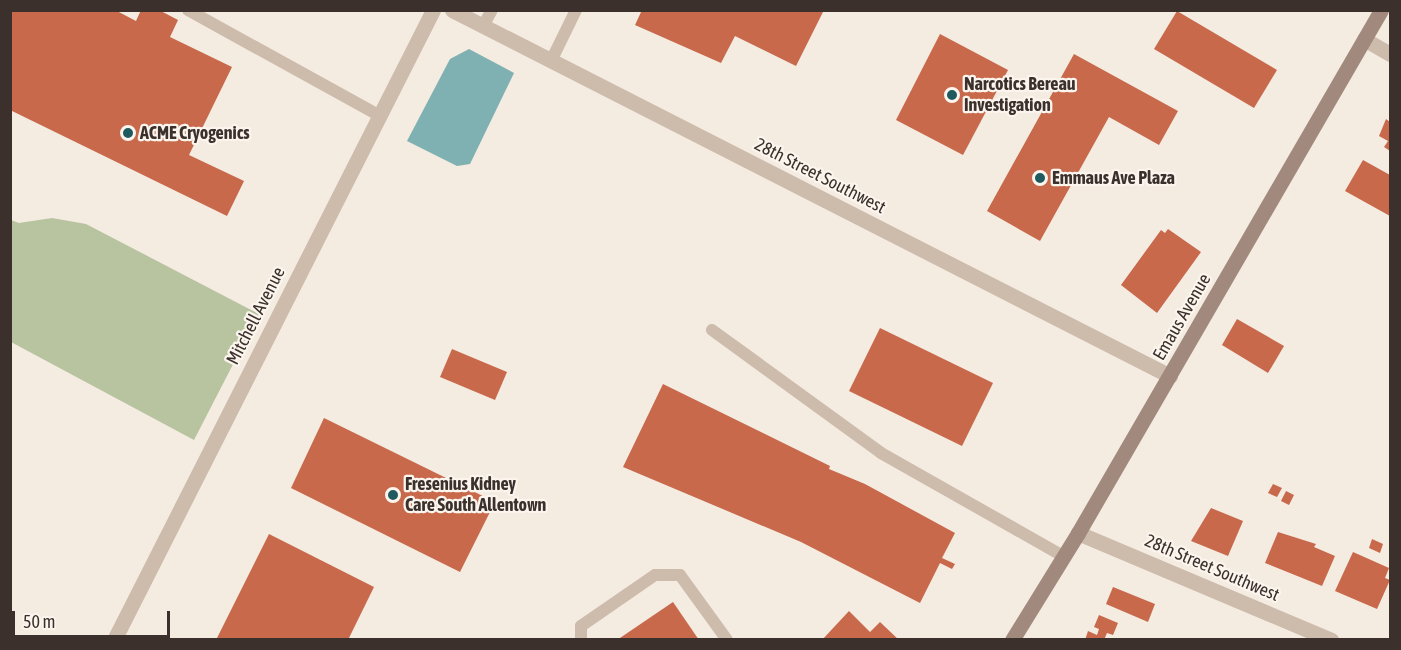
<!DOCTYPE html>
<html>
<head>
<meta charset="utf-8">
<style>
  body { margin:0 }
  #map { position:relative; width:1401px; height:650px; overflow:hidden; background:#f4ebe1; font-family:"Asap Condensed",sans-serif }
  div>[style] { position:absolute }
  .green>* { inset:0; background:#b8c4a0 }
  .water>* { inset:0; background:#7fb0b2 }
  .building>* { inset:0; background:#c8694b }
  .lane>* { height:12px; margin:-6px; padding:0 6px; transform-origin:6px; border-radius:6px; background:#cdbbac }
  .street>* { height:15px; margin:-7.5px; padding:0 7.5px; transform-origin:7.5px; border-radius:7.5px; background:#cdbbac }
  .secondary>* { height:15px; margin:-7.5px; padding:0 7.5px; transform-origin:7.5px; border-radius:7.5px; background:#a18a7d }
  .dots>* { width:16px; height:16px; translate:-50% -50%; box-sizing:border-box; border:3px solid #fbf5ee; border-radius:50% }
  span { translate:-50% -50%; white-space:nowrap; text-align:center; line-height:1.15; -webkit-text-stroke:4.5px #fbf5ee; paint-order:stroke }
  .poi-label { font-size:18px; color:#3b302b; font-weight:700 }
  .left { translate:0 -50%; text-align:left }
  .street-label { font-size:18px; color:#3b302b }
  .frame { position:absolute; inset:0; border:12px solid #3b302b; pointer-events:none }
  .scale { position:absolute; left:12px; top:611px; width:158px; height:27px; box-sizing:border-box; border:3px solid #3b302b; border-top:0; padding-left:8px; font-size:18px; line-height:21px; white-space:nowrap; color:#3b302b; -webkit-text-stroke:4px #fbf5ee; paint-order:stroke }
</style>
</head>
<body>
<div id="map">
  <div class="green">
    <div style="clip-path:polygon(52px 218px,86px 224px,259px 314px,194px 440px,11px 342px,11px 220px,19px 223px)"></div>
  </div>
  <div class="water">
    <div style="clip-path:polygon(469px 49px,514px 73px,470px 164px,457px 166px,407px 141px,450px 59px)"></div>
  </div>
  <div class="building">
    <div style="clip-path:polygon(10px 10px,115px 10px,136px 21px,141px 10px,159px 10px,178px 20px,170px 37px,232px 67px,189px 155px,244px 181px,227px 216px,10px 110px)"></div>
    <div style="clip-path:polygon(642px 10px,824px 10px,796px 66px,735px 36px,721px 63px,635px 25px)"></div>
    <div style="clip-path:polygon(1177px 11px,1277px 70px,1254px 108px,1154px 49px)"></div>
    <div style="clip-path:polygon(940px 34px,1008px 70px,963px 155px,896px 120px)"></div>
    <div style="clip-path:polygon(1074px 54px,1178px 111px,1159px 145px,1109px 117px,1040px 241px,987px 211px)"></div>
    <div style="clip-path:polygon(1386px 119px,1390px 122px,1390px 151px,1384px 147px,1388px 141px,1379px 136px)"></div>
    <div style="clip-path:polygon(1363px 160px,1390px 175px,1390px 216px,1345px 191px)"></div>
    <div style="clip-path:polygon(1168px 229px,1201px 252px,1157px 313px,1121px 285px,1161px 230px,1165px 233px)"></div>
    <div style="clip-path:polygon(1237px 319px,1284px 346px,1268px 373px,1222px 345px)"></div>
    <div style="clip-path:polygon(880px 328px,993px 383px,962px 446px,849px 391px)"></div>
    <div style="clip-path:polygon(452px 349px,507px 372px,495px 400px,440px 377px)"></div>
    <div style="clip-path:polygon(663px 384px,830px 466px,829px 469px,865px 484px,955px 533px,942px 558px,955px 564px,952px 569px,940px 563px,920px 603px,801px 542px,623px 467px)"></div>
    <div style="clip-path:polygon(324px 418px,495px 502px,460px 572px,291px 488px)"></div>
    <div style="clip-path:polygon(1273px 484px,1282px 488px,1277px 497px,1268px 493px)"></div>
    <div style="clip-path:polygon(1286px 491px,1294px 495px,1289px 505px,1281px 501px)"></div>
    <div style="clip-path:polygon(1211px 508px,1243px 521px,1228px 556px,1191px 541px)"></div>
    <div style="clip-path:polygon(1278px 532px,1316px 544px,1314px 547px,1335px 556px,1322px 586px,1265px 563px)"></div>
    <div style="clip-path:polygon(269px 534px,374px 587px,348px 640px,216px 640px)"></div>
    <div style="clip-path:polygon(1372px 539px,1383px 544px,1380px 553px,1369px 548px)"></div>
    <div style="clip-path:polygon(1353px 552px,1389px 568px,1385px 578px,1390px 580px,1377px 609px,1335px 591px)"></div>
    <div style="clip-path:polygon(1113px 587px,1155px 604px,1148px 622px,1106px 604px)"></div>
    <div style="clip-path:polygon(673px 602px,699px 640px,617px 640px)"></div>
    <div style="clip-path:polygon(849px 611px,870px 632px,880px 622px,899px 640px,822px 640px)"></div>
    <div style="clip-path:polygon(1099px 615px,1118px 623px,1113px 635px,1107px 633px,1104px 640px,1085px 640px,1088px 631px,1097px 635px,1099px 629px,1094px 627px)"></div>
  </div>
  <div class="lane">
    <div style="left:188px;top:10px;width:219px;rotate:28.9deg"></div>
    <div style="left:483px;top:26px;width:18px;rotate:-61deg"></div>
    <div style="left:551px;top:61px;width:57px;rotate:-63.9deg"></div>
    <div style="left:712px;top:330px;width:209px;rotate:36deg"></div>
    <div style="left:881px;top:453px;width:209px;rotate:29.5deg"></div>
    <div style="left:581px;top:640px;width:14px;rotate:-90deg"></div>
    <div style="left:581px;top:626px;width:90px;rotate:-34.6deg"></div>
    <div style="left:655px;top:575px;width:25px"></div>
    <div style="left:680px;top:575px;width:80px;rotate:54.1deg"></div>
  </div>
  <div class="street">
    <div style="left:452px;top:10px;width:806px;rotate:27.01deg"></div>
    <div style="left:1364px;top:39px;width:30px;rotate:30deg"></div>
    <div style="left:1078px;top:533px;width:275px;rotate:22.9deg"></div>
    <div style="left:114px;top:640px;width:706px;rotate:-63.14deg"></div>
  </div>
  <div class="secondary">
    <div style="left:1012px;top:640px;width:126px;rotate:-58.3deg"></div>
    <div style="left:1078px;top:533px;width:604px;rotate:-59.91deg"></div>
  </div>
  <div class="dots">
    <div style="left:952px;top:95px;background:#1f5a5e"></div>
    <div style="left:128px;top:133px;background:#1f5a5e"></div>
    <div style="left:1040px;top:178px;background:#1f5a5e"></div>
    <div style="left:393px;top:495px;background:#1f5a5e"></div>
  </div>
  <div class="poi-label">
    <span class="left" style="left:964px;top:95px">Narcotics Bereau<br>Investigation</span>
    <span class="left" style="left:140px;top:133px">ACME Cryogenics</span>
    <span class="left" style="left:1052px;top:178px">Emmaus Ave Plaza</span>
    <span class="left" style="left:405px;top:495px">Fresenius Kidney<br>Care South Allentown</span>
  </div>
  <div class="street-label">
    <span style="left:820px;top:176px;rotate:27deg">28th Street Southwest</span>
    <span style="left:256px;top:316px;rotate:-63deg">Mitchell Avenue</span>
    <span style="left:1182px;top:317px;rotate:-60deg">Emaus Avenue</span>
    <span style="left:1212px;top:568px;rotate:23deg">28th Street Southwest</span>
  </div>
  <div class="frame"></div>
  <div class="scale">50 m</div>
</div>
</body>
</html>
